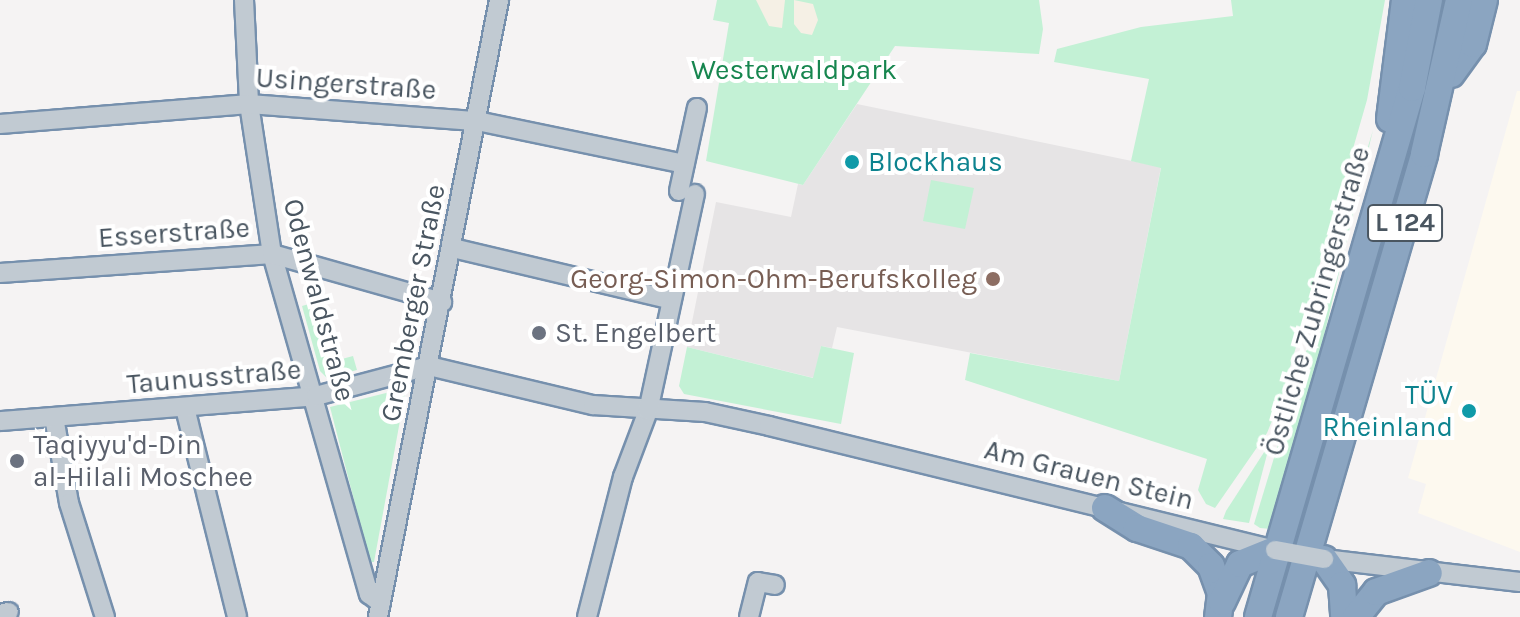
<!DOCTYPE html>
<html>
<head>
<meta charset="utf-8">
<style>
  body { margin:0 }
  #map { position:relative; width:1520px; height:617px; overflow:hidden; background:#f5f3f3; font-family:Karla,sans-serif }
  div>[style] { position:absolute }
  .commercial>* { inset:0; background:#fdf9ef }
  .education>* { inset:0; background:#e6e4e5 }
  .green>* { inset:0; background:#c3f1d5 }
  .sand>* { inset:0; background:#f5f0e5 }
  .roads { filter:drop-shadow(2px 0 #7690ad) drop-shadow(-2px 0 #7690ad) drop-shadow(0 2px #7690ad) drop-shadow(0 -2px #7690ad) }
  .minor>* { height:18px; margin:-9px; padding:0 9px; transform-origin:9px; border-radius:9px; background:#c1cad2 }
  .highway>* { height:26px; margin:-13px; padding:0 13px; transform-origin:13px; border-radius:13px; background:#8ba5c1 }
  .minor-bridge>* { height:18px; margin:-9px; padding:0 9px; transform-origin:9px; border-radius:9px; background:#c1cad2 }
  .dots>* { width:22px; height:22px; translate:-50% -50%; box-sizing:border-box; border:4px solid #fff; border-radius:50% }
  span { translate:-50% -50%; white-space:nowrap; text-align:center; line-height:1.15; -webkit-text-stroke:8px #fff; paint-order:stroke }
  .shield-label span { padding:2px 6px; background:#fff; border:2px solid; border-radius:6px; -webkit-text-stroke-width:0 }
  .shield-label { font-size:26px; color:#4a5661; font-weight:700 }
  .park-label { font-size:28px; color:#17864f }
  .street-label { font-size:28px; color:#4a5661 }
  .culture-label { font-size:28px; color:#0d838f }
  .left { translate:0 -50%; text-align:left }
  .right { translate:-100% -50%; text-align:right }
  .education-label { font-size:28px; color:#785e54 }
  .worship-label { font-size:28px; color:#5b616d }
</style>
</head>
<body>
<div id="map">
  <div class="commercial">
    <div style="clip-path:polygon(1517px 91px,1520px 91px,1520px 552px,1418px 513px,1426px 484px,1408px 478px)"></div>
  </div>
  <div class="education">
    <div style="clip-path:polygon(857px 104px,1161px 167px,1119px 381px,837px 327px,832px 348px,821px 346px,814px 378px,687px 347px,716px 202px,791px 217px,798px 184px,803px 185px)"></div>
  </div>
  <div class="green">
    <div style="clip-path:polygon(717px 0,1039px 0,1043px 29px,1039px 54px,895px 46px,803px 185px,706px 161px,729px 23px,713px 20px)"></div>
    <div style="clip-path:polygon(1231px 0,1385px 0,1367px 100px,1281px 399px,1267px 433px,1215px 508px,1206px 504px,1198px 490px,1207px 459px,965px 380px,970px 353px,1119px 381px,1161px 168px,1131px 161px,1149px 79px,1054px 62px,1057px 49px,1141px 27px,1233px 16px)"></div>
    <div style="clip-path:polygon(1373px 130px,1309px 399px,1271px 529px,1260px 528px,1254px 524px)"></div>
    <div style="clip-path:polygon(931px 180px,974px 188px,965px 229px,923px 221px)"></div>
    <div style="clip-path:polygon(309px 304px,327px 363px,353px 356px,357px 370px,327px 378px,320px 371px,302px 306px)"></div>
    <div style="clip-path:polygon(821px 346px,854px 353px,841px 424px,684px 394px,679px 386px,687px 347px,813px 378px)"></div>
    <div style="clip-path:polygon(406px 388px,374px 562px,370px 562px,330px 407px)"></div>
    <div style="clip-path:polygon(1270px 443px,1249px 523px,1223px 519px,1226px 511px)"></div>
  </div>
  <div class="sand">
    <div style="clip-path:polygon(756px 0,785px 0,782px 28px,769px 26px)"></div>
    <div style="clip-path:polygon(794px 0,813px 4px,818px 20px,812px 35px,801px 33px,794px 24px)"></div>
  </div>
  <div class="roads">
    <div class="minor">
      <div style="left:244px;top:0;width:104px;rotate:87.2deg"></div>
      <div style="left:249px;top:104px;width:152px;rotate:81.3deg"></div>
      <div style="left:272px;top:254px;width:354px;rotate:74.1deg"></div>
      <div style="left:369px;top:594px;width:15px;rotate:37deg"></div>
      <div style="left:0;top:124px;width:250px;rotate:-4.6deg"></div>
      <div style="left:249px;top:104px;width:229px;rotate:4.3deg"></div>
      <div style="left:477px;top:121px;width:212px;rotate:11.7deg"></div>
      <div style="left:679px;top:191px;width:85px;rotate:-77.8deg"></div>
      <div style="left:453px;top:248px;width:222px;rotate:13.3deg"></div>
      <div style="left:0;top:273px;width:273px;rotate:-4deg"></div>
      <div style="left:272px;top:254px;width:177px;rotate:15.8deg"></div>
      <div style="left:185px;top:408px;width:215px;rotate:76deg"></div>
      <div style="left:54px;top:417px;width:87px;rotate:80.1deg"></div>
      <div style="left:69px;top:503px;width:120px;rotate:72.5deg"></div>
      <div style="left:0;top:421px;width:317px;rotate:-4.5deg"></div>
      <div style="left:316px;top:396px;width:117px;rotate:-14.9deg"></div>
      <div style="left:429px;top:366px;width:169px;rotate:13.4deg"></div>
      <div style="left:593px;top:405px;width:112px;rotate:3.6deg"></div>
      <div style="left:705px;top:412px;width:66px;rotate:12.3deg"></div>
      <div style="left:769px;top:426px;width:521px;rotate:13.77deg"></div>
      <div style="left:1324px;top:559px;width:197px;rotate:6.7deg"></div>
      <div style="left:0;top:614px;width:9px;rotate:-13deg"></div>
      <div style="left:378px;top:617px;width:629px;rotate:-78.9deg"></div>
      <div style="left:587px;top:617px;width:145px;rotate:-75.6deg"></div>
      <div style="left:623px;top:477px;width:71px;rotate:-69.3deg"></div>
      <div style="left:648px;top:411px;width:222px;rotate:-77.8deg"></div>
      <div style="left:749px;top:617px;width:36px;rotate:-76deg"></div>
      <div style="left:758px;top:582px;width:17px;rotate:10deg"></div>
    </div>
    <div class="highway">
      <div style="left:1451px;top:74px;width:37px;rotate:-54deg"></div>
      <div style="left:1473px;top:44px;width:45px;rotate:-76deg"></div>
      <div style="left:1390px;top:119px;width:120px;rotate:-82.8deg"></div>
      <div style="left:1105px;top:508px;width:38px;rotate:32deg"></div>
      <div style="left:1137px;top:528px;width:57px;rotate:18.4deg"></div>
      <div style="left:1191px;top:546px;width:28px;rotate:45deg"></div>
      <div style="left:1211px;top:566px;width:29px;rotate:70deg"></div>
      <div style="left:1221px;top:593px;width:24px;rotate:97deg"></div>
      <div style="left:1324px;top:559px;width:32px;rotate:55deg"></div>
      <div style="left:1342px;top:585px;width:32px;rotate:86deg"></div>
      <div style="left:1222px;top:602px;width:42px;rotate:-64.7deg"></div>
      <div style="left:1240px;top:564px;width:38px;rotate:-22deg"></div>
      <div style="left:1258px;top:617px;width:551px;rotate:-73.77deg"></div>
      <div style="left:1412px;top:88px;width:90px;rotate:-79.1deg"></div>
      <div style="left:1289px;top:617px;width:482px;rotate:-73.7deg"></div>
      <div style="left:1424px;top:154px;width:158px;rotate:-77.2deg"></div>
      <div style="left:1356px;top:617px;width:32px;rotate:-51deg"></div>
      <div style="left:1376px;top:592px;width:56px;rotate:-19.7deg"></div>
    </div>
  </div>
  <div class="minor-bridge">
    <div style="left:1275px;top:550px;width:50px;rotate:10.4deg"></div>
  </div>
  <div class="dots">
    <div style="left:852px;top:162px;background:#0f9aa8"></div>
    <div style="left:993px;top:279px;background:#8d6e63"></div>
    <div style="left:539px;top:333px;background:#6b7280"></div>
    <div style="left:1469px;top:411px;background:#0f9aa8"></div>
    <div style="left:17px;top:461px;background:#6b7280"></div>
  </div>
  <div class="shield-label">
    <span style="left:1405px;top:223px">L 124</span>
  </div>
  <div class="park-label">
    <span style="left:794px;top:70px">Westerwaldpark</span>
  </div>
  <div class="street-label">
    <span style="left:346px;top:84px;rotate:4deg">Usingerstraße</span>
    <span style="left:174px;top:233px;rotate:-4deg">Esserstraße</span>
    <span style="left:319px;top:300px;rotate:75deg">Odenwaldstraße</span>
    <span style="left:1317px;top:301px;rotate:-74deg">Östliche Zubringerstraße</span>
    <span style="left:413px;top:303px;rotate:-79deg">Gremberger Straße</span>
    <span style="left:214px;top:377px;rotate:-5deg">Taunusstraße</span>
    <span style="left:1089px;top:475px;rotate:14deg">Am Grauen Stein</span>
  </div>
  <div class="culture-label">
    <span class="left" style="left:868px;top:162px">Blockhaus</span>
    <span class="right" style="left:1453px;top:411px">TÜV<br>Rheinland</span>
  </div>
  <div class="education-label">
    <span class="right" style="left:977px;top:279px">Georg-Simon-Ohm-Berufskolleg</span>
  </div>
  <div class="worship-label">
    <span class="left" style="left:555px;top:333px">St. Engelbert</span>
    <span class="left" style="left:33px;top:461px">Taqiyyu'd-Din<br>al-Hilali Moschee</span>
  </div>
</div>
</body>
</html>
